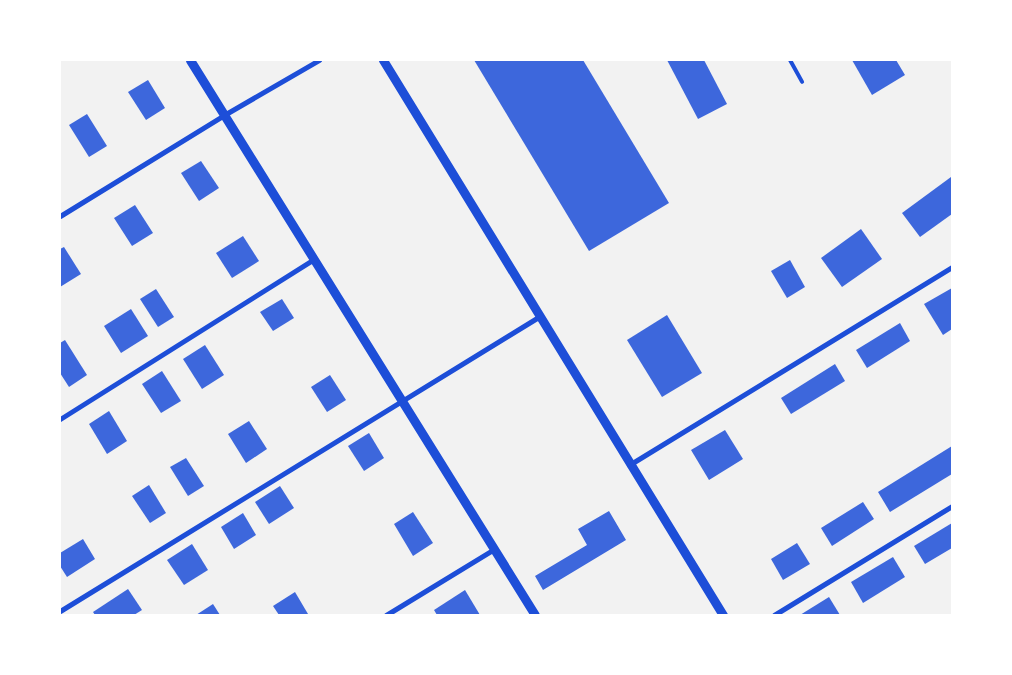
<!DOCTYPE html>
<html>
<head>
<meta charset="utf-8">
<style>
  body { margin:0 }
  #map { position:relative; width:1012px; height:675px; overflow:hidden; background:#f2f2f2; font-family:Inter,sans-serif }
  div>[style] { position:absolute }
  .building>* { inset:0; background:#3d67dc }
  .service>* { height:4px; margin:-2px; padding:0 2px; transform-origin:2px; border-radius:2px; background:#1d4ed8 }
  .minor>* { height:5px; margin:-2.5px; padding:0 2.5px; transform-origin:2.5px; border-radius:2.5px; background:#1d4ed8 }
  .tertiary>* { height:9px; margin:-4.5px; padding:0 4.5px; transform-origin:4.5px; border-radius:4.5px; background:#1d4ed8 }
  span { translate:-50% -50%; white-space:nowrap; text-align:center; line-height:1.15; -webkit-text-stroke:5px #fff; paint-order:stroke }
  .frame { position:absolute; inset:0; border:61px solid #fff; pointer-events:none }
</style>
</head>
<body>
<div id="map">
  <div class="building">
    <div style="clip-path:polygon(474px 60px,583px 60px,669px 203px,589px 251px)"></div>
    <div style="clip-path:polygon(667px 60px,704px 60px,727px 104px,698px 119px)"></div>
    <div style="clip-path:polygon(852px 60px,896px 60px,905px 75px,872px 95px)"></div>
    <div style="clip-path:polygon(148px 80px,165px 108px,146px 120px,128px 92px)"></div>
    <div style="clip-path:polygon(87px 114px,107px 146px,89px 157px,69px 125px)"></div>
    <div style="clip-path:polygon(201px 161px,219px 188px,199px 201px,181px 173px)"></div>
    <div style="clip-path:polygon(951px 177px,952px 214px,920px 237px,902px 213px)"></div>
    <div style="clip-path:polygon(135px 205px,153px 233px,132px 246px,114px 218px)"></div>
    <div style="clip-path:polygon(861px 229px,882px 259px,842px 287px,821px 258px)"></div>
    <div style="clip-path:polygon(243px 236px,259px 261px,232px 278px,216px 253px)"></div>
    <div style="clip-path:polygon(64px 247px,81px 274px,60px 287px,60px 249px)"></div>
    <div style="clip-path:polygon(790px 260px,805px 287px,787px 298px,771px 271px)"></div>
    <div style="clip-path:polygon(952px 288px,952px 329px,943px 335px,924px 304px)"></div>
    <div style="clip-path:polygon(156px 289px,174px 317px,158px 327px,140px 299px)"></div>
    <div style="clip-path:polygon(282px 299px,294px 318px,273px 331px,260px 312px)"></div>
    <div style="clip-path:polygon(131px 309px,148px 336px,121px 353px,104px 326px)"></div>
    <div style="clip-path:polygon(667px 315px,702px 373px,662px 397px,627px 340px)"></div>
    <div style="clip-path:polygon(900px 323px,910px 341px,867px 368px,856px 350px)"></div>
    <div style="clip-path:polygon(65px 340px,87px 375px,69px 387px,60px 373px,60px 343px)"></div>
    <div style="clip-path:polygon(205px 345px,224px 375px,202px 389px,183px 359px)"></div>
    <div style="clip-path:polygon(835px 364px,845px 381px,791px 414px,781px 398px)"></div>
    <div style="clip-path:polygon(162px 371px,181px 401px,161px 413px,142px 384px)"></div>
    <div style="clip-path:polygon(330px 375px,346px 400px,327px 412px,311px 387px)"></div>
    <div style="clip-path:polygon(109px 411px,127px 441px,107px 454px,89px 424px)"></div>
    <div style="clip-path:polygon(249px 421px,267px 449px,246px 463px,228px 434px)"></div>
    <div style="clip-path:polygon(725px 430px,743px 459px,709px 480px,691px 450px)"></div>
    <div style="clip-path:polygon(369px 433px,384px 458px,364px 471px,348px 446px)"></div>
    <div style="clip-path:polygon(952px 446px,952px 474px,890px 512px,878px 492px)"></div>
    <div style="clip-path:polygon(186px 458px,204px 486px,188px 496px,170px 467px)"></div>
    <div style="clip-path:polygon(149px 485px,166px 513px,150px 523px,132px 496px)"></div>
    <div style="clip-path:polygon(280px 486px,294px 508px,269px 524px,255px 502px)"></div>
    <div style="clip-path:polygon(863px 502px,874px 519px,832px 546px,821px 528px)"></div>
    <div style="clip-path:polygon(609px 511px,626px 540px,543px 590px,535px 576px,587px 545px,578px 529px)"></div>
    <div style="clip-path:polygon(413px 512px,433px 543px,413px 556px,394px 524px)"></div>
    <div style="clip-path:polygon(243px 513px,256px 535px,234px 549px,221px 527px)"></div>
    <div style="clip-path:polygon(952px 523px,952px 548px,925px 564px,914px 546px)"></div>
    <div style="clip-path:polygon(83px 539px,95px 559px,67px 577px,60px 566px,60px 553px)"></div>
    <div style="clip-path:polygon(797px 543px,810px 564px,783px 580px,771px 559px)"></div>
    <div style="clip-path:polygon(192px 544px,208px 570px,184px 585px,167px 560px)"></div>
    <div style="clip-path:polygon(893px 557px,905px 577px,863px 603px,851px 582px)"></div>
    <div style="clip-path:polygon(128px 589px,142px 610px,134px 615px,95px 615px,93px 612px)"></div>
    <div style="clip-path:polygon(465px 590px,480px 615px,437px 615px,434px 610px)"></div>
    <div style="clip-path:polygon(295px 592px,308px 614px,279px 615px,273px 606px)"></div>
    <div style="clip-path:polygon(829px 597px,840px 615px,800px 615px)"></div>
    <div style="clip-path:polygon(213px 604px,220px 615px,196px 615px)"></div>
  </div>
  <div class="service">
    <div style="left:790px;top:60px;width:25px;rotate:61deg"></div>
  </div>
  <div class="minor">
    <div style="left:60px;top:216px;width:193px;rotate:-31.6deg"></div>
    <div style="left:224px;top:115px;width:110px;rotate:-30.1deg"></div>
    <div style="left:60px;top:419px;width:300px;rotate:-32.2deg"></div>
    <div style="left:629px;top:465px;width:379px;rotate:-31.5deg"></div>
    <div style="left:60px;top:611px;width:563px;rotate:-31.57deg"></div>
    <div style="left:386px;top:615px;width:127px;rotate:-31.4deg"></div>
    <div style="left:774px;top:615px;width:209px;rotate:-31.5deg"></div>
  </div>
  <div class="tertiary">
    <div style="left:190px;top:60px;width:653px;rotate:58.13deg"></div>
    <div style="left:383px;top:60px;width:651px;rotate:58.51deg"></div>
  </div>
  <div class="frame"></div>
</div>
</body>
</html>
